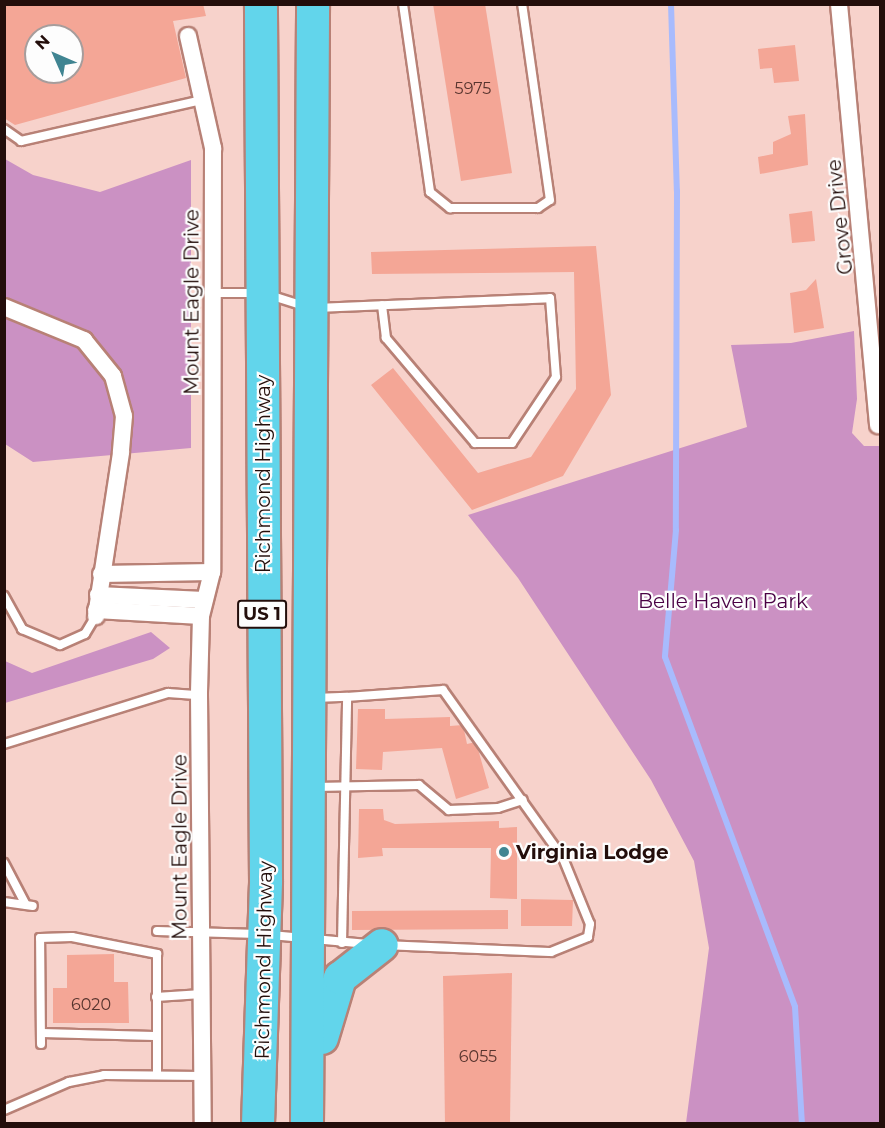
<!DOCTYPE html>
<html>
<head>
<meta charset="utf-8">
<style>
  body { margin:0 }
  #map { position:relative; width:885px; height:1128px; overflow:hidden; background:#f7d2cb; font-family:Montserrat,sans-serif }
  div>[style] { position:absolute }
  .forest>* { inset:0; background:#cb91c3 }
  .stream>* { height:6px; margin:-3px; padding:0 3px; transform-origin:3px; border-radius:3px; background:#a8bbfd }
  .building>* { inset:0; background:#f4a696 }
  .roads { filter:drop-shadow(2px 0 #b88176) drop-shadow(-2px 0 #b88176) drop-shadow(0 2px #b88176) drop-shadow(0 -2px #b88176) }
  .lane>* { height:8px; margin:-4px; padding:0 4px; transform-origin:4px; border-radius:4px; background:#fff }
  .street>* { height:16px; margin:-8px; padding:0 8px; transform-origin:8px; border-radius:8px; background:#fff }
  .highway>* { height:32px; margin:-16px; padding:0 16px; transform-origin:16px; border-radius:16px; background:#62d5eb }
  .dots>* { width:16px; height:16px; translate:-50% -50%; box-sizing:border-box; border:3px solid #fdfdfd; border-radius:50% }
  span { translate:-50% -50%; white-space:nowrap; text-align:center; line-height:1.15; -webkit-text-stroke:4.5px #fdfdfd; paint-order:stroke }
  .number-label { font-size:16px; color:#57342e }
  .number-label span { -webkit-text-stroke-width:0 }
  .shield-label span { padding:2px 4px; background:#fdfdfd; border:2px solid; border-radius:4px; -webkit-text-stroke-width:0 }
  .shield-label { font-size:18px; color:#230e0b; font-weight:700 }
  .street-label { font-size:20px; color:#230e0b }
  .park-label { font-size:20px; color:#490144 }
  .poi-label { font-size:20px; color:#230e0b; font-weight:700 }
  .left { translate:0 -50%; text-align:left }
  .frame { position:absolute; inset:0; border:6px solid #230e0b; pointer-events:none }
  .north { position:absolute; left:24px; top:24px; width:60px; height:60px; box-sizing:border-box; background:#fdfdfd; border:2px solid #a69d9c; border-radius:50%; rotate:315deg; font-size:16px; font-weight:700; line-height:24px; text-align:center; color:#230e0b }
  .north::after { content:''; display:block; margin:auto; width:21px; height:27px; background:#408592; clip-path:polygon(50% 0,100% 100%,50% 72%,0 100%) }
</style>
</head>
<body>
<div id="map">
  <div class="forest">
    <div style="clip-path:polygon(5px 159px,33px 175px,100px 192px,191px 160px,191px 448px,33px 462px,5px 444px)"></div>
    <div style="clip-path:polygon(854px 331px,857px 399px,852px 433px,864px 446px,880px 446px,880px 1123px,686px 1123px,709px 948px,694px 861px,651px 780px,518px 578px,468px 515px,747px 427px,731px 345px,791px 343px)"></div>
    <div style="clip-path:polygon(151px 632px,170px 648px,153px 659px,5px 703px,5px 661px,32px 673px)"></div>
  </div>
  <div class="stream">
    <div style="left:671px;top:4px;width:187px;rotate:88.2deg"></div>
    <div style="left:677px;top:191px;width:339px;rotate:90.2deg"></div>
    <div style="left:676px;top:530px;width:127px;rotate:95deg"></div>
    <div style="left:665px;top:657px;width:373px;rotate:69.6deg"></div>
    <div style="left:795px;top:1007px;width:117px;rotate:86.6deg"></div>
  </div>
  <div class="building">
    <div style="clip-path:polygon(evenodd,4px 4px,203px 4px,206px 16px,173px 21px,186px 78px,15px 125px,4px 118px,4px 4px,36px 36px,72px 36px,72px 72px,36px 72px,36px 36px)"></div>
    <div style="clip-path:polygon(433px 4px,485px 4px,512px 173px,461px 181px)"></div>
    <div style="clip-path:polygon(795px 45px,799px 81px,774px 83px,772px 68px,760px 69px,758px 49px)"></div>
    <div style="clip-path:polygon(805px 114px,808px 165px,760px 174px,758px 157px,773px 154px,773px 142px,791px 134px,788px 116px)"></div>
    <div style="clip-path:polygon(812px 211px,815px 241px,792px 243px,789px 214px)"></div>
    <div style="clip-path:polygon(596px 246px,611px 395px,563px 476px,472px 510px,371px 385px,393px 368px,478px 473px,531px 457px,576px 389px,574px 272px,372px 274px,371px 252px)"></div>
    <div style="clip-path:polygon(816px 279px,824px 328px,794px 333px,790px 293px,806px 290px)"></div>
    <div style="clip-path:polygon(358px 709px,385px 709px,385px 719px,450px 717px,450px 726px,463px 725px,467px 744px,476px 742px,489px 788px,456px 799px,442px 748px,383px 752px,382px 770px,356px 769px)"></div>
    <div style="clip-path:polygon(359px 809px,383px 809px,384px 820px,395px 824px,499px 821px,499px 828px,517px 827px,517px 899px,490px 898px,491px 848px,382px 848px,383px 856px,358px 858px)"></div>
    <div style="clip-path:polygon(521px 899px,573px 900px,572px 926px,521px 926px)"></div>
    <div style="clip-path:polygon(508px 910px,508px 929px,352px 930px,352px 911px)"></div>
    <div style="clip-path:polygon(114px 954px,114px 982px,128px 982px,129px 1023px,53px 1023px,53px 988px,67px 988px,67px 955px)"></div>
    <div style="clip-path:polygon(512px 973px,510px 1124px,445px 1124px,443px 976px)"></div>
  </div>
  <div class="roads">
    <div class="lane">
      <div style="left:403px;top:4px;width:190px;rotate:81.8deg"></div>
      <div style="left:430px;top:192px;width:26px;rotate:39deg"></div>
      <div style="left:450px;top:208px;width:88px"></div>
      <div style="left:538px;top:208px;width:14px;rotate:-34deg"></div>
      <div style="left:550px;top:200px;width:198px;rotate:-98.1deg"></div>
      <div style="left:4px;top:129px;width:21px;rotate:35deg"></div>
      <div style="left:21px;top:141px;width:186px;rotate:-12.8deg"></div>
      <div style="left:214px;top:293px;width:49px"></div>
      <div style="left:263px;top:293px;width:43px;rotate:17.6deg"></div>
      <div style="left:316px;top:308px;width:234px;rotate:-2.4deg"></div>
      <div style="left:550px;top:298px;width:79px;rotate:85.7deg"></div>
      <div style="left:556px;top:377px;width:79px;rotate:123.7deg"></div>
      <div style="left:512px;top:443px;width:37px;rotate:180deg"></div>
      <div style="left:475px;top:443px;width:138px;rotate:-130.3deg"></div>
      <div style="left:386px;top:338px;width:33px;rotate:-97deg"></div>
      <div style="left:4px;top:596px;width:38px;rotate:61deg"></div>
      <div style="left:22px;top:629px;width:41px;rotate:22.8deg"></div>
      <div style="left:60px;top:645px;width:27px;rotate:-24deg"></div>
      <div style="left:85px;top:634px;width:21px;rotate:-59deg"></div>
      <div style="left:314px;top:698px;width:33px;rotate:-2deg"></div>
      <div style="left:4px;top:744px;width:172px;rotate:-17.3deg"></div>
      <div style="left:168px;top:693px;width:31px;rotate:4deg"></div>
      <div style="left:315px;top:787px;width:104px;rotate:-1.1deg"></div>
      <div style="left:419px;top:785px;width:39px;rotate:40deg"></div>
      <div style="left:449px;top:810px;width:49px;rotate:-2.3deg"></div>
      <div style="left:498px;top:808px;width:26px;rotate:-18deg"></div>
      <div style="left:4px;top:863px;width:47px;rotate:62.4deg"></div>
      <div style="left:4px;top:902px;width:29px;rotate:8deg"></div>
      <div style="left:157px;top:931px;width:101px;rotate:1.7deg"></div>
      <div style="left:271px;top:935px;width:97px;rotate:5.3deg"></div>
      <div style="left:342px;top:943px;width:246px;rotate:-88.8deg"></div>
      <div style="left:347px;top:697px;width:96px;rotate:-4.2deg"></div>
      <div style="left:443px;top:690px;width:206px;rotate:54.5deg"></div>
      <div style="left:563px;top:858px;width:71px;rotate:67.8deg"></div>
      <div style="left:590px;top:924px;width:13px;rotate:99deg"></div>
      <div style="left:588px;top:937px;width:40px;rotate:158deg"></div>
      <div style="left:551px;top:952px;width:164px;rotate:-177.6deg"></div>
      <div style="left:156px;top:997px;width:46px;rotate:-3.7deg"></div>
      <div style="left:42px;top:1033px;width:112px;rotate:1.5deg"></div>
      <div style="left:41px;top:1044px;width:106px;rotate:-90.5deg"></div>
      <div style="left:40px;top:938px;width:32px;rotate:-2deg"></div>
      <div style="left:72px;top:937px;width:87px;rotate:11.3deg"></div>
      <div style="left:157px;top:954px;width:121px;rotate:90deg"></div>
      <div style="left:4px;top:1110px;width:71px;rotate:-23.3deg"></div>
      <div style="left:69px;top:1082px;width:36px;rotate:-11deg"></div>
      <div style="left:104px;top:1075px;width:98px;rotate:0.6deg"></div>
    </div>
    <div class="street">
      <div style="left:839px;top:4px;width:423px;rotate:84.7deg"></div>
      <div style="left:188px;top:36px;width:115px;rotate:77.4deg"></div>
      <div style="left:213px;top:148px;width:424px;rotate:90.1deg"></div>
      <div style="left:212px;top:572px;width:45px;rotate:104deg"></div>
      <div style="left:201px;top:616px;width:79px;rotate:91.5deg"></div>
      <div style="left:199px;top:695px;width:429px;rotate:89.5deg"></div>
      <div style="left:4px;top:307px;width:87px;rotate:22.4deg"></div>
      <div style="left:84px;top:340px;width:46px;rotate:51.1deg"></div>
      <div style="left:113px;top:376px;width:41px;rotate:74.6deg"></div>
      <div style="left:124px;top:416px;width:37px;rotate:95deg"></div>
      <div style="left:121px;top:453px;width:165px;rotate:98.7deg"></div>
      <div style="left:101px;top:574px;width:111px;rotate:-1deg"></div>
      <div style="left:98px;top:595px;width:106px;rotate:2.7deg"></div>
      <div style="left:96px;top:610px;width:105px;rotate:3.3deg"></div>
    </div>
    <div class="highway">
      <div style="left:322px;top:1038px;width:63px;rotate:-73.3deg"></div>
      <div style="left:340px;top:978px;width:53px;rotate:-38.2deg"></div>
      <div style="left:258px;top:1124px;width:243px;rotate:-88.1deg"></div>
      <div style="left:266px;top:881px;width:877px;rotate:-90.33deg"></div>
      <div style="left:307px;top:1124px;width:1120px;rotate:-89.69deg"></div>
    </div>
  </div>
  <div class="dots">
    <div style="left:504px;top:852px;background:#408592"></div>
  </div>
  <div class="number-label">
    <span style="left:473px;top:89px">5975</span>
    <span style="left:91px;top:1005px">6020</span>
    <span style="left:478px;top:1057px">6055</span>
  </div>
  <div class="shield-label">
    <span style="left:262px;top:614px">US 1</span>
  </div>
  <div class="street-label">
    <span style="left:840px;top:217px;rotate:-96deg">Grove Drive</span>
    <span style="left:192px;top:302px;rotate:-90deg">Mount Eagle Drive</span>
    <span style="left:263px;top:474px;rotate:-90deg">Richmond Highway</span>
    <span style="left:180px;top:847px;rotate:-90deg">Mount Eagle Drive</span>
    <span style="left:264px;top:960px;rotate:-89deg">Richmond Highway</span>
  </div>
  <div class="park-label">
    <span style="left:723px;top:601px">Belle Haven Park</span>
  </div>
  <div class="poi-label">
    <span class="left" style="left:516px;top:852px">Virginia Lodge</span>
  </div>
  <div class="frame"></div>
  <div class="north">N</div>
</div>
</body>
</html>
